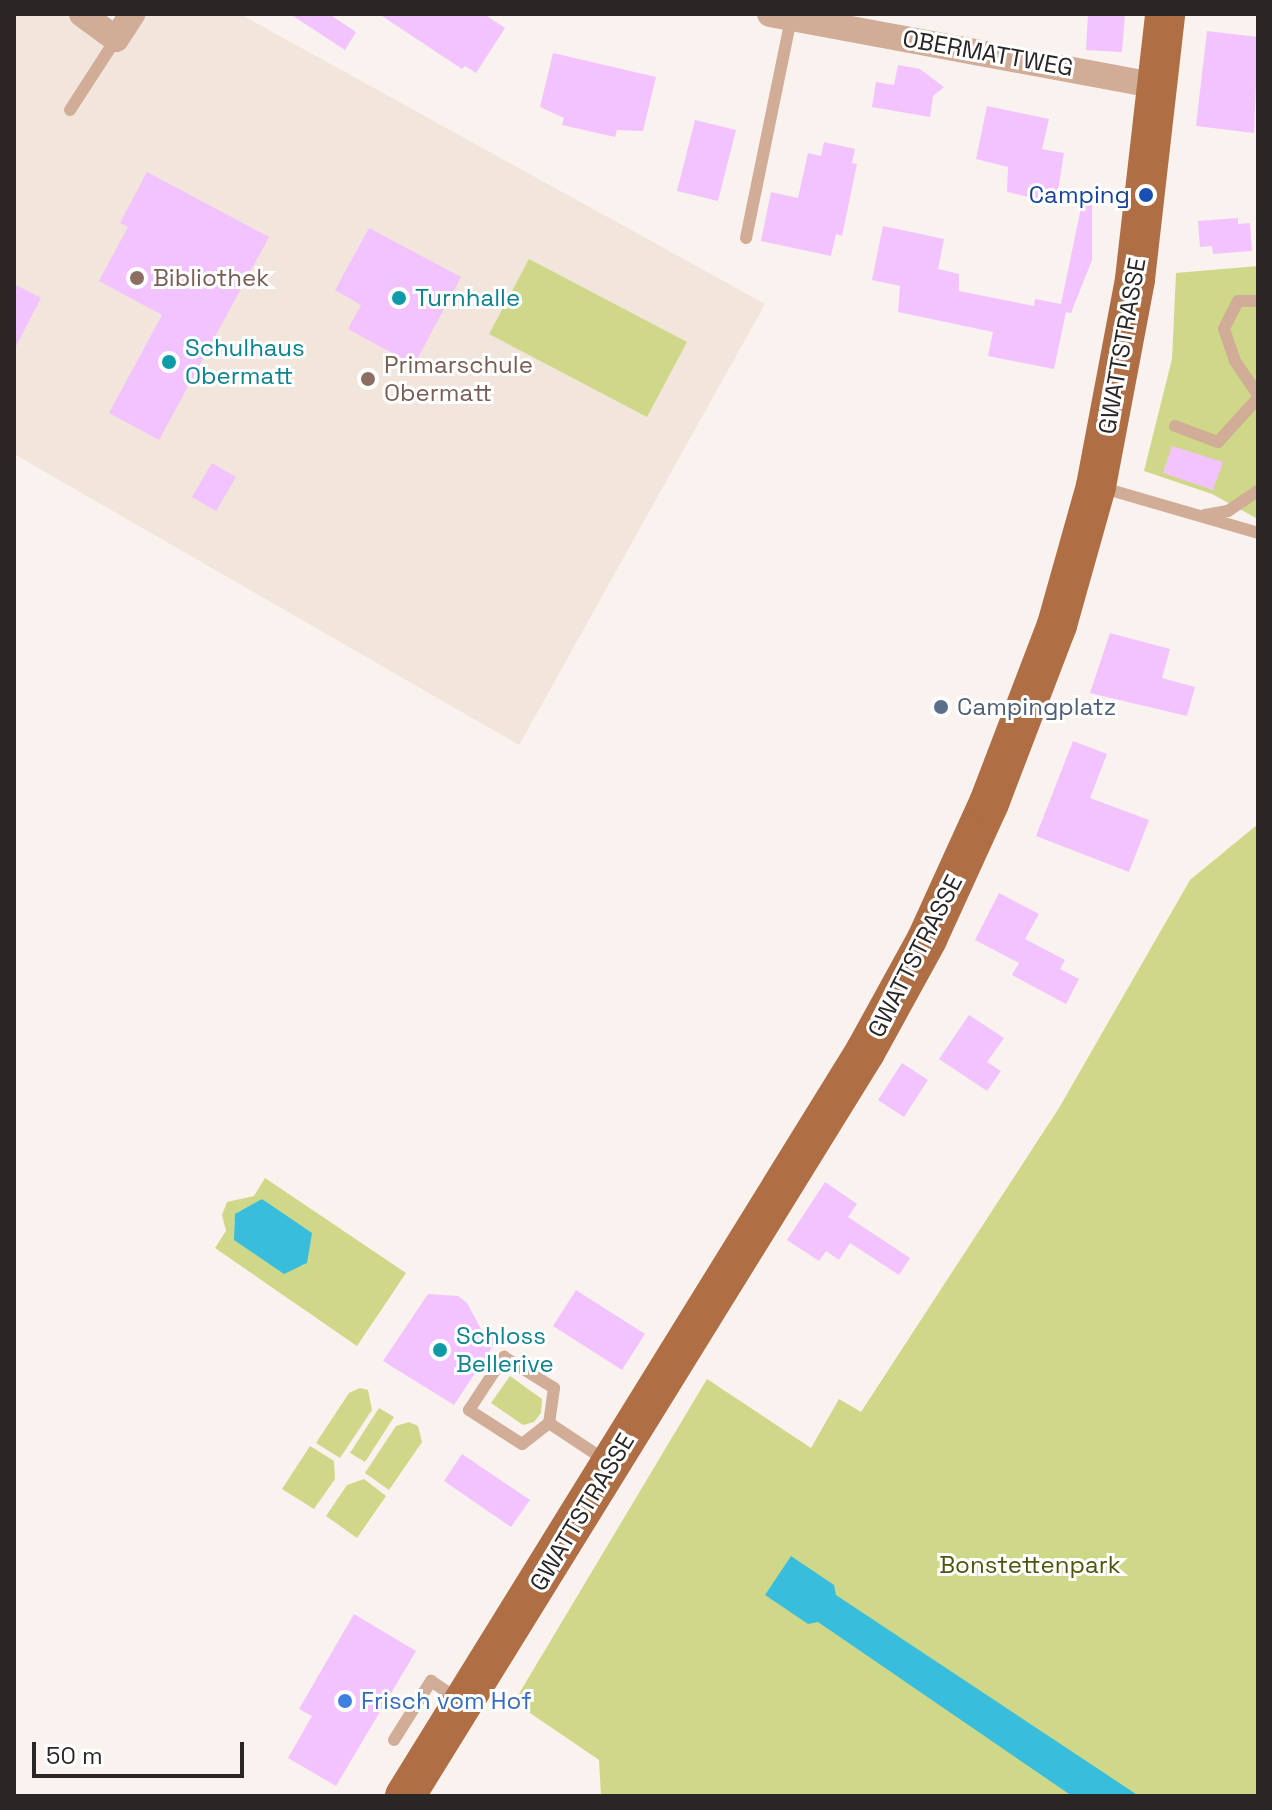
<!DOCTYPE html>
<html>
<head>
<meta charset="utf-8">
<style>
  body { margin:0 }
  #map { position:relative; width:1272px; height:1810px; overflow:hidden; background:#f9f2ee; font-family:"Space Grotesk",sans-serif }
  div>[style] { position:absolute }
  .built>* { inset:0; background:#f2e5dc }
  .green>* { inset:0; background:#cfd889 }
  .water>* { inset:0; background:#38bedc }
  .building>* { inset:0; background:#f2c3ff }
  .service>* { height:12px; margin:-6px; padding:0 6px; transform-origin:6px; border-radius:6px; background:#d1ac96 }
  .minor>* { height:26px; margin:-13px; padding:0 13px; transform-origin:13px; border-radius:13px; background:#d1ac96 }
  .primary>* { height:40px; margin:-20px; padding:0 20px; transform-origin:20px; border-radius:20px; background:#af6e44 }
  .dots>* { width:22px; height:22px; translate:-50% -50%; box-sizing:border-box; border:4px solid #fff; border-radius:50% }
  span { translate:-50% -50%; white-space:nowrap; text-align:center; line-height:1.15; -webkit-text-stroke:6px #fff; paint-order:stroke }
  .street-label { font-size:24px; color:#292625 }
  .transit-label { font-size:24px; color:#164399 }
  .right { translate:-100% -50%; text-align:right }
  .education-label { font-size:24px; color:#785e54 }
  .left { translate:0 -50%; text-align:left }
  .culture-label { font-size:24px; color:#0d838f }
  .service-label { font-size:24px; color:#4e5e75 }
  .park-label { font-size:24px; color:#4f540d }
  .shop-label { font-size:24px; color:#366cbe }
  .frame { position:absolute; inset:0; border:16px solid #292625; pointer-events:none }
  .scale { position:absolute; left:32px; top:1742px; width:212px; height:36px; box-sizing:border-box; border:4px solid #292625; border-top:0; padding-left:10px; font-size:24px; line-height:28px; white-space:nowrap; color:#292625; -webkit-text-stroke:6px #fff; paint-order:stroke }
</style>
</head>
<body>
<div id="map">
  <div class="built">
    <div style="clip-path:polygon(14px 14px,82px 14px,115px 38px,132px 14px,240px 14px,765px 304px,519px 745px,14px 454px)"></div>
  </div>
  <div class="green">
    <div style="clip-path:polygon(529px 259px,687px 342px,647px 417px,489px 334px)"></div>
    <div style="clip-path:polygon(1258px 266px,1258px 519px,1212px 494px,1144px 471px,1172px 359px,1176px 273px)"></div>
    <div style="clip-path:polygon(1258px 824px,1258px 1796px,601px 1796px,599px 1760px,514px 1702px,707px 1379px,811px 1448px,839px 1399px,861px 1412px,1059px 1108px,1190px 880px)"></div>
    <div style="clip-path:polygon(evenodd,265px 1178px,406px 1273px,357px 1346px,215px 1248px,226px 1231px,222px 1215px,227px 1202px,254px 1196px,265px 1178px,262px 1199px,310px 1237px,304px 1265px,288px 1270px,236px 1235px,234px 1223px,262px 1199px)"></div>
    <div style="clip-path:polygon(510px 1376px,542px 1399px,541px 1413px,534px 1422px,523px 1425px,491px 1403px)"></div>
    <div style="clip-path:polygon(360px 1388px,368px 1390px,372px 1410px,340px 1458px,316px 1443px,349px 1393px)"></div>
    <div style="clip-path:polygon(379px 1408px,394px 1417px,365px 1462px,350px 1453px)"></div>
    <div style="clip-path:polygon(409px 1422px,418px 1426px,422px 1442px,389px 1490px,365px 1473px,396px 1426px)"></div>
    <div style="clip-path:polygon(310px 1446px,334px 1461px,335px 1479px,314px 1509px,282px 1489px)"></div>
    <div style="clip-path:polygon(364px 1479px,386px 1496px,357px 1538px,326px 1516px,347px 1485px)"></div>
  </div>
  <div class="water">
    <div style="clip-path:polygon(262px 1199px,312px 1233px,307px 1263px,284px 1274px,234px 1240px,235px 1214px)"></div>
    <div style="clip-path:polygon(791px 1556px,834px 1585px,836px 1595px,1139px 1796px,1072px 1796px,818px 1622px,808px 1624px,765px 1595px)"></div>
  </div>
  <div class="building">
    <div style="clip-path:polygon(290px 14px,329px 14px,356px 32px,345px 50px)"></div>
    <div style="clip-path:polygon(379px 14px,484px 14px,505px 28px,476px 73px,465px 66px,462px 69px)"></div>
    <div style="clip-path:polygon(1088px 14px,1125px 14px,1122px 52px,1086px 50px)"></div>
    <div style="clip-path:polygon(1207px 31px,1258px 37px,1254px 133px,1196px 126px)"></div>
    <div style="clip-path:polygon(553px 53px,656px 77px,643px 131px,617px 130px,615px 137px,597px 133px,562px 125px,564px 118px,540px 107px)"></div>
    <div style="clip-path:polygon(898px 65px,920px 69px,944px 87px,933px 96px,930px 117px,872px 107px,876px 82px,894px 85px)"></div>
    <div style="clip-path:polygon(987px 106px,1049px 119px,1042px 149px,1064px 153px,1056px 203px,1007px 192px,1008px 167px,976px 159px)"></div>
    <div style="clip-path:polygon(695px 120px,736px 130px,718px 201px,677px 191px)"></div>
    <div style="clip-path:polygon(824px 142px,855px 149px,852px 163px,857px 164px,842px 236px,836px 234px,831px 256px,761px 241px,771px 192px,798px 198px,808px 153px,821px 156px)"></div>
    <div style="clip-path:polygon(147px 172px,269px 237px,159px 440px,109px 413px,162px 315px,99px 281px,128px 227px,120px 223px)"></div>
    <div style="clip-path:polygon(1082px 203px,1092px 204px,1092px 260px,1071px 313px,1066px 312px,1054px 369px,988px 356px,993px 332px,898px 312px,900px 286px,872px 280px,883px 226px,944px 239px,938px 269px,959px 274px,959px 291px,1034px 306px,1035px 299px,1061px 304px)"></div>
    <div style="clip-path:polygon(1238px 218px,1238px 224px,1250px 223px,1252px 251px,1213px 254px,1212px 246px,1200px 247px,1198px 221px)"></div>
    <div style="clip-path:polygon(369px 228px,461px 277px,414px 365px,348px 329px,361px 305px,335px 290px)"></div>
    <div style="clip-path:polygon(14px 284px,41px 298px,14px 350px)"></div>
    <div style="clip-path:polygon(1172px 446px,1223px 462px,1213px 490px,1163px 473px)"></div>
    <div style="clip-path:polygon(212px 463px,236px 477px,216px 511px,192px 497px)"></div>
    <div style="clip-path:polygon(1110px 633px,1170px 649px,1162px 678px,1195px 687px,1187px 716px,1090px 693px)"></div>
    <div style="clip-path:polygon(1073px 741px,1107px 754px,1090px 798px,1149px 820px,1129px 872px,1036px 836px)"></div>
    <div style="clip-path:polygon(999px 893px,1039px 914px,1025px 939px,1065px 960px,1060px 969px,1079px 979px,1066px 1004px,1012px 975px,1019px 963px,975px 940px)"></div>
    <div style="clip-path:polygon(969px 1015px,1004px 1038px,987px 1062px,1001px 1071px,987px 1091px,939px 1059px)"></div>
    <div style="clip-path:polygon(902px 1063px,928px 1080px,904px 1117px,878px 1100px)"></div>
    <div style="clip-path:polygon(825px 1182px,857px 1204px,848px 1217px,910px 1258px,899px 1275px,850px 1243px,839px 1260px,826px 1251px,819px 1261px,787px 1240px)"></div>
    <div style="clip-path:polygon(576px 1290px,645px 1334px,622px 1370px,553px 1326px)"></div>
    <div style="clip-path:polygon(428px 1294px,458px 1296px,467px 1303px,481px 1329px,497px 1340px,454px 1405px,383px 1361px)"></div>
    <div style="clip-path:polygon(462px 1454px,530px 1500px,511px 1527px,444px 1481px)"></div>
    <div style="clip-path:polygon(354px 1614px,416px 1651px,336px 1786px,288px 1758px,312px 1716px,299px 1709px)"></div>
  </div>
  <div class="service">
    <div style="left:70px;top:110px;width:85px;rotate:-57.1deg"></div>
    <div style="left:746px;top:238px;width:225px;rotate:-78.4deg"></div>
    <div style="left:1258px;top:301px;width:20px;rotate:180deg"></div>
    <div style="left:1238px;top:301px;width:31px;rotate:117deg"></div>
    <div style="left:1224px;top:329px;width:34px;rotate:71deg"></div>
    <div style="left:1235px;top:361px;width:41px;rotate:55.9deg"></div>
    <div style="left:1175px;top:426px;width:46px;rotate:20.4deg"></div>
    <div style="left:1218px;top:442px;width:59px;rotate:-47.7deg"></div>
    <div style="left:1100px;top:487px;width:165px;rotate:16.2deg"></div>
    <div style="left:1205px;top:515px;width:23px;rotate:-10deg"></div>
    <div style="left:1228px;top:511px;width:36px;rotate:-34deg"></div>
    <div style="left:549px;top:1423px;width:34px;rotate:142deg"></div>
    <div style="left:522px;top:1444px;width:63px;rotate:-147.3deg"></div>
    <div style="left:469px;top:1410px;width:64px;rotate:-56.6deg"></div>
    <div style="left:504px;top:1357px;width:59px;rotate:31.8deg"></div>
    <div style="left:554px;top:1388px;width:35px;rotate:98deg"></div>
    <div style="left:549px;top:1423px;width:67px;rotate:33.5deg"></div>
    <div style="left:394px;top:1740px;width:70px;rotate:-57.9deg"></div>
    <div style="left:431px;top:1681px;width:34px;rotate:34deg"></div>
  </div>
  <div class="minor">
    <div style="left:82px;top:14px;width:42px;rotate:36.3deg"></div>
    <div style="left:116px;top:39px;width:30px;rotate:-57deg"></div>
    <div style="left:770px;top:14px;width:395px;rotate:10.5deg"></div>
  </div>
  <div class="primary">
    <div style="left:405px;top:1796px;width:875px;rotate:-58.27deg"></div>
    <div style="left:865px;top:1052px;width:129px;rotate:-61.2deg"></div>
    <div style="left:927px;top:939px;width:149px;rotate:-65.5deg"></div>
    <div style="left:989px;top:803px;width:191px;rotate:-69.1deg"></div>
    <div style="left:1057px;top:625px;width:144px;rotate:-74.3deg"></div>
    <div style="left:1096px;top:486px;width:211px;rotate:-79.3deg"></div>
    <div style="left:1135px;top:279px;width:267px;rotate:-83.5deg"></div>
  </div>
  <div class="dots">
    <div style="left:1146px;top:195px;background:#1a4fb4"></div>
    <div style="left:137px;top:278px;background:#8d6e63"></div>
    <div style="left:399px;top:298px;background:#0f9aa8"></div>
    <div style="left:169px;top:362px;background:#0f9aa8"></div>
    <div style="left:368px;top:379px;background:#8d6e63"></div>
    <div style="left:941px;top:707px;background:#5c6f8a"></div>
    <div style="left:440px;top:1350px;background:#0f9aa8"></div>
    <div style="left:345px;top:1701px;background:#3f7fe0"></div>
  </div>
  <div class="street-label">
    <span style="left:988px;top:53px;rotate:10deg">OBERMATTWEG</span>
    <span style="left:1122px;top:346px;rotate:-80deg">GWATTSTRASSE</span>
    <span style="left:915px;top:956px;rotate:-63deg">GWATTSTRASSE</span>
    <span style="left:582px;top:1512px;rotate:-59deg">GWATTSTRASSE</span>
  </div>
  <div class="transit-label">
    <span class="right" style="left:1130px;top:195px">Camping</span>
  </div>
  <div class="education-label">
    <span class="left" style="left:153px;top:278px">Bibliothek</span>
    <span class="left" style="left:384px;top:379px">Primarschule<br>Obermatt</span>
  </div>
  <div class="culture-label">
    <span class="left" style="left:415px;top:298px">Turnhalle</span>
    <span class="left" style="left:185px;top:362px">Schulhaus<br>Obermatt</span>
    <span class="left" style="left:456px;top:1350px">Schloss<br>Bellerive</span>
  </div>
  <div class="service-label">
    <span class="left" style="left:957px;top:707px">Campingplatz</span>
  </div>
  <div class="park-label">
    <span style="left:1030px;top:1565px">Bonstettenpark</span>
  </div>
  <div class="shop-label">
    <span class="left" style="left:361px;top:1701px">Frisch vom Hof</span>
  </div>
  <div class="frame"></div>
  <div class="scale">50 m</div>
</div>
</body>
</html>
